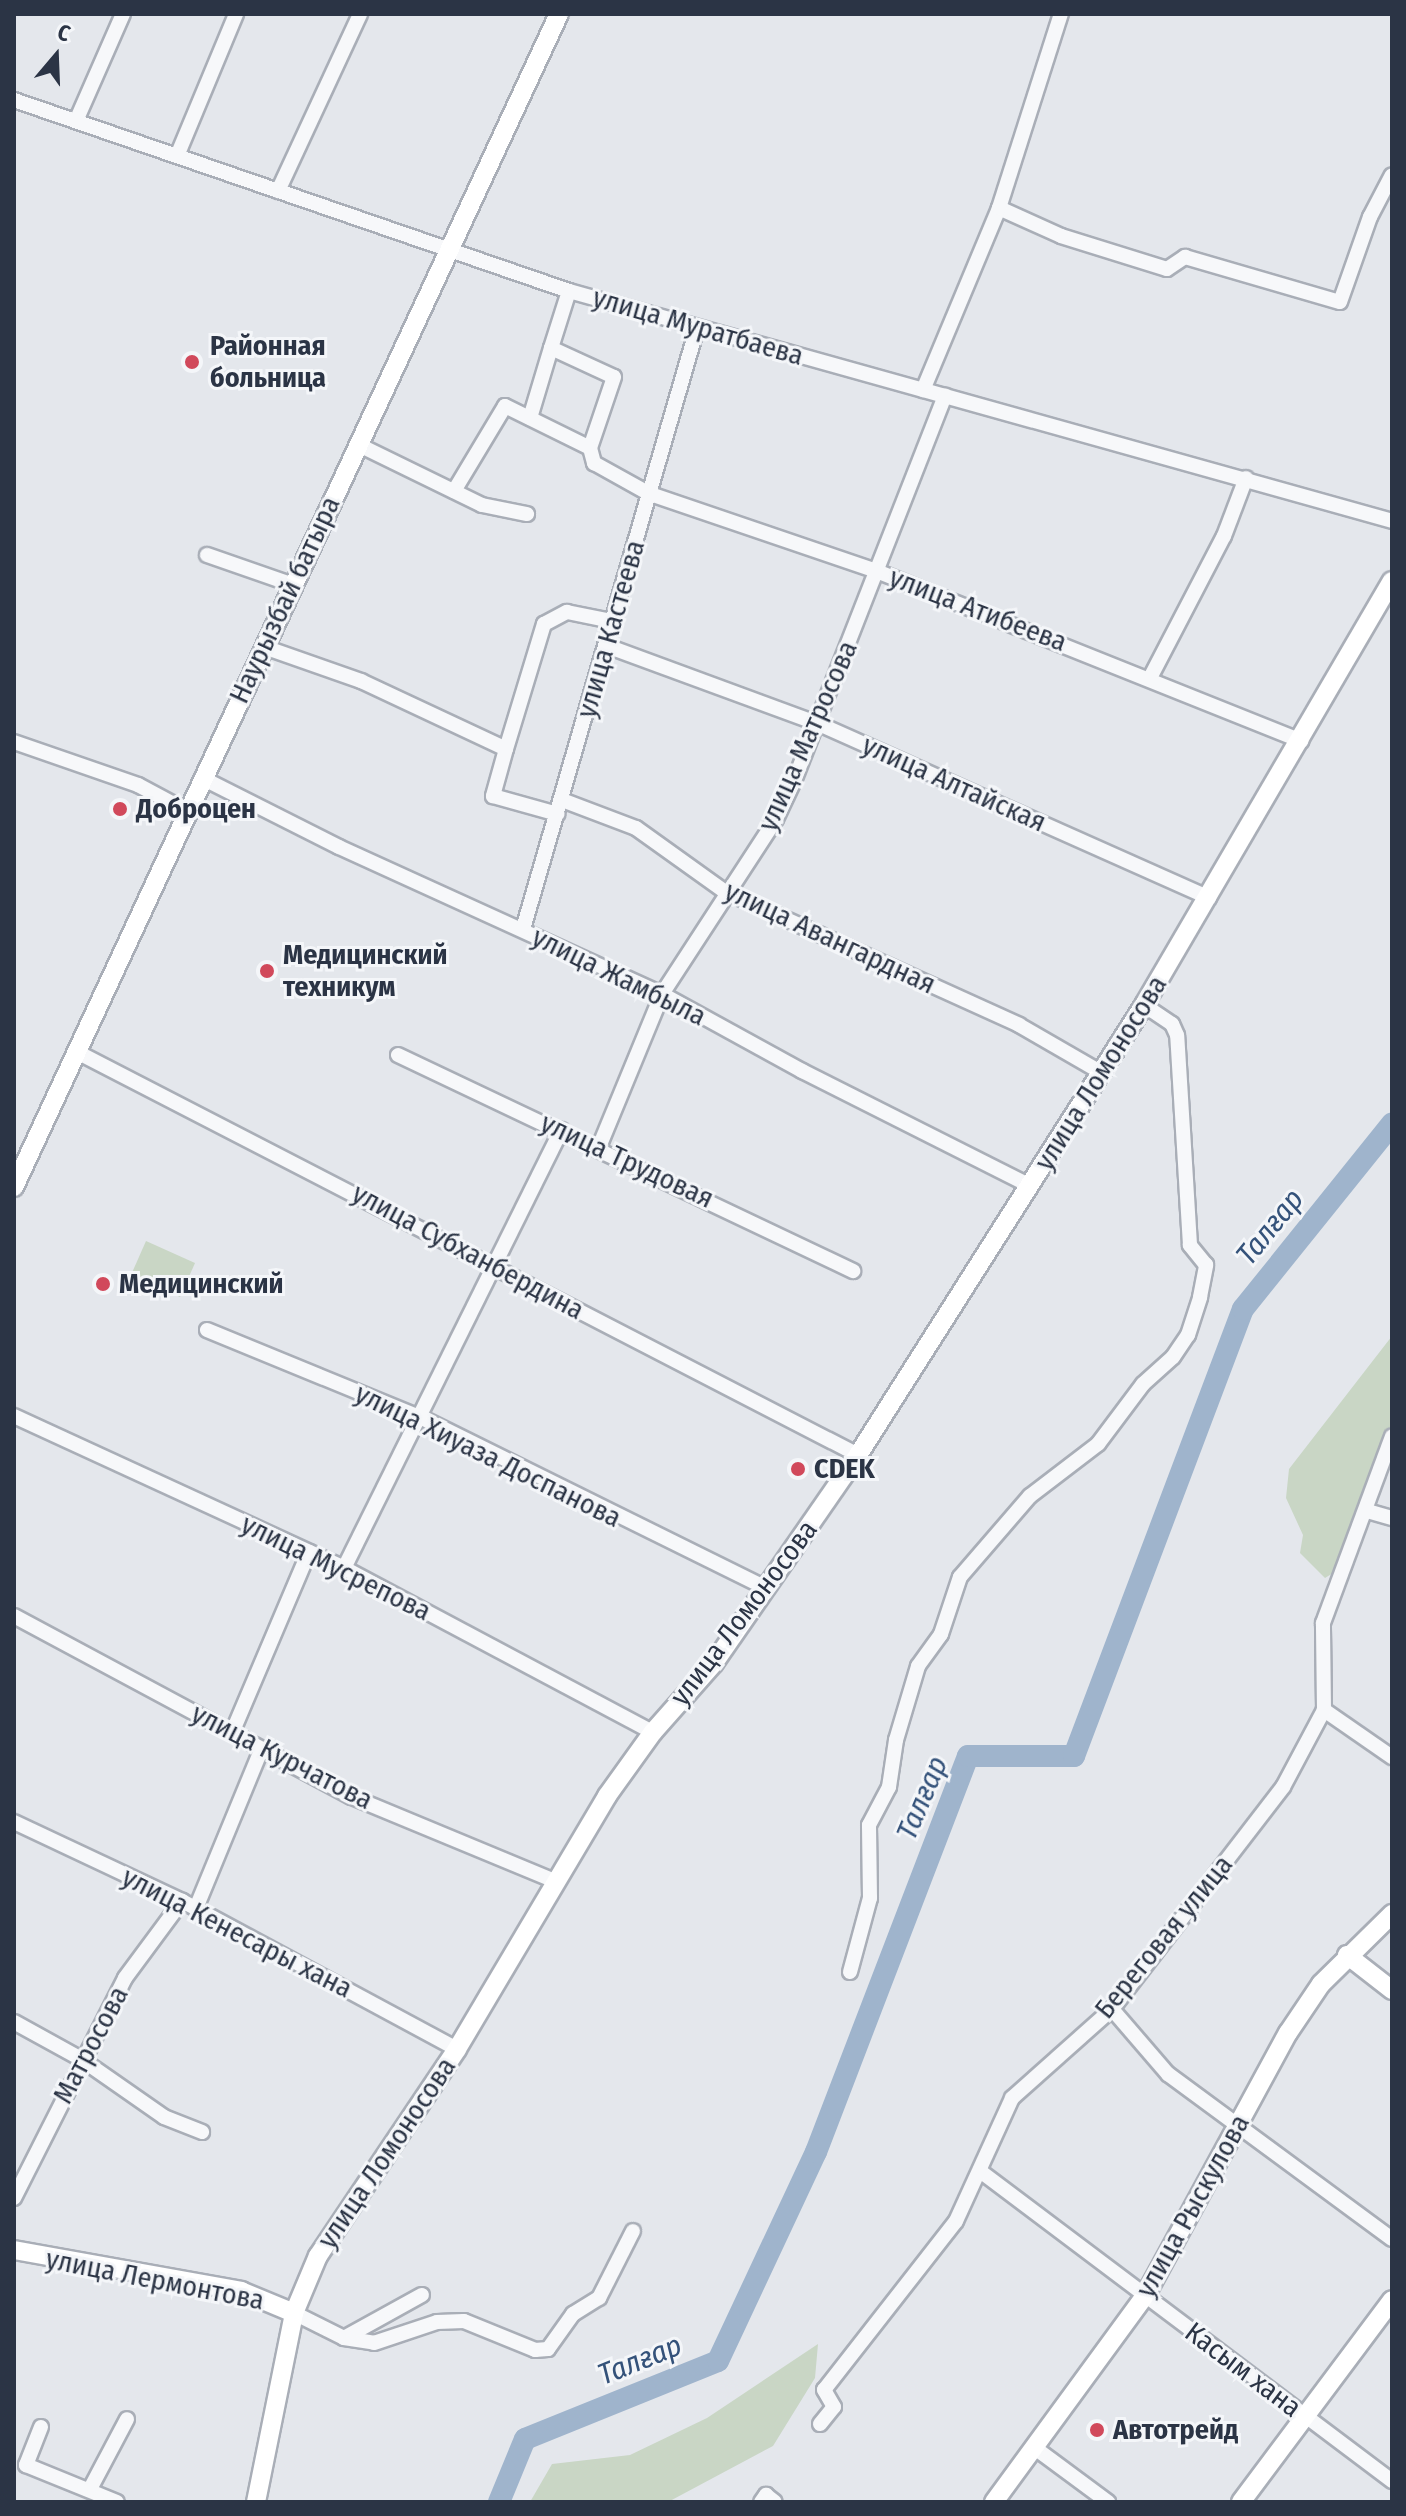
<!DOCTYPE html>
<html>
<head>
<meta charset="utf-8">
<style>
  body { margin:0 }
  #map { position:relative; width:1406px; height:2516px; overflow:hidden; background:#e4e7ec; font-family:"Fira Sans Condensed",sans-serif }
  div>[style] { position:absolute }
  .green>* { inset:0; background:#c9d6c5 }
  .river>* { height:22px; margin:-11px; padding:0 11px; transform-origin:11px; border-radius:11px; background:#9fb4cc }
  .roads { filter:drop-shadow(2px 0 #a9aeb7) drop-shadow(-2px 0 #a9aeb7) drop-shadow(0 2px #a9aeb7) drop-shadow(0 -2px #a9aeb7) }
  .minor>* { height:14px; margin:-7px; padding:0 7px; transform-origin:7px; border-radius:7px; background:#f7f8fa }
  .major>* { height:18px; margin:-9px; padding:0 9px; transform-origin:9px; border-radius:9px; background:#fff }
  .dots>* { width:22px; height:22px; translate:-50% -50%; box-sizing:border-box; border:4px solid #f4f6f9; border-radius:50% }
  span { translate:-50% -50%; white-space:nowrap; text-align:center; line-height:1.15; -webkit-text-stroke:6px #f4f6f9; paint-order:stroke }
  .street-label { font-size:28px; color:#2b3445 }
  .poi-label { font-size:28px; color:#2b3445; font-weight:700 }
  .left { translate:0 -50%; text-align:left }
  .water-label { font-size:30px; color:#34527a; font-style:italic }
  .frame { position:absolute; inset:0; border:16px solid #2b3445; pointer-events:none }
  .north { position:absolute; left:16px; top:16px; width:80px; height:80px; -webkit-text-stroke:6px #f4f6f9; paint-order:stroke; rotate:19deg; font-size:22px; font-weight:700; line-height:32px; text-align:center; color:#2b3445 }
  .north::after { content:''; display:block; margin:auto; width:28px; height:36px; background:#2b3445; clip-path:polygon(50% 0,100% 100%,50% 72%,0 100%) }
</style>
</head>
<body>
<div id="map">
  <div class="green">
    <div style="clip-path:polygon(146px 1241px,195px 1263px,180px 1297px,131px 1275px)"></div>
    <div style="clip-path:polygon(1392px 1336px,1392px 1430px,1346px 1565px,1325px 1578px,1300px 1553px,1303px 1535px,1286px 1498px,1289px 1469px)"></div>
    <div style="clip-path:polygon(818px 2344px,815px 2378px,773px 2446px,668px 2502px,530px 2502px,552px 2464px,630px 2455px,707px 2418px)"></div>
  </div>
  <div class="river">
    <div style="left:499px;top:2502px;width:68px;rotate:-67.6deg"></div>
    <div style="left:525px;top:2439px;width:208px;rotate:-22deg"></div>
    <div style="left:718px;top:2361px;width:231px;rotate:-64.9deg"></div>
    <div style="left:816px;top:2152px;width:424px;rotate:-69deg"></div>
    <div style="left:968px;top:1756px;width:106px"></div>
    <div style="left:1074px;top:1756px;width:478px;rotate:-69.3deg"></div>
    <div style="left:1243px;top:1309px;width:238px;rotate:-51.2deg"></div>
  </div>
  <div class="roads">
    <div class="minor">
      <div style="left:14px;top:100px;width:587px;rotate:18.99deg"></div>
      <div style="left:569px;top:291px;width:855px;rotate:15.61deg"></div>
      <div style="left:76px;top:121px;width:117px;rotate:-66.3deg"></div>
      <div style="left:177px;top:156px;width:154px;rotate:-67.4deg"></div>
      <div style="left:278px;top:191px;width:195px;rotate:-65.1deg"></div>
      <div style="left:999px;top:208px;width:68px;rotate:24.3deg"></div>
      <div style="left:1061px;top:236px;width:111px;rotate:17.3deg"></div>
      <div style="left:1167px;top:269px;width:22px;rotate:-34deg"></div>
      <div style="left:1185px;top:257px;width:161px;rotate:16.2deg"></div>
      <div style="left:1340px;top:302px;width:90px;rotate:-70.6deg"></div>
      <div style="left:1370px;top:217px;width:47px;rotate:-62.4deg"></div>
      <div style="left:569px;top:291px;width:60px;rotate:107.5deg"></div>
      <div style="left:551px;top:348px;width:69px;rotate:24.7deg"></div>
      <div style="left:614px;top:377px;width:75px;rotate:108.7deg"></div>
      <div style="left:923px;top:390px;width:197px;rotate:-67.3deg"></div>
      <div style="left:999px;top:208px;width:204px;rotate:-72.3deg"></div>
      <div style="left:530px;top:418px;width:73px;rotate:-73.3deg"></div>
      <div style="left:357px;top:444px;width:139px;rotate:26deg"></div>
      <div style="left:482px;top:505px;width:46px;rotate:11.3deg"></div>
      <div style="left:454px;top:491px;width:99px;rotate:-59deg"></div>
      <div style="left:505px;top:406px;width:95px;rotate:26.3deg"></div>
      <div style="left:590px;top:448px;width:16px;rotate:75deg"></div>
      <div style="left:594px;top:463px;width:64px;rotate:29deg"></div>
      <div style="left:650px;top:494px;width:242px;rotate:18.8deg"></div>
      <div style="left:879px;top:572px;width:455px;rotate:21.8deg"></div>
      <div style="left:207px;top:555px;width:91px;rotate:19.2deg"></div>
      <div style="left:607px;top:646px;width:226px;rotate:20.2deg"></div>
      <div style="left:819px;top:724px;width:427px;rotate:24deg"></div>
      <div style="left:264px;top:647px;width:103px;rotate:19.3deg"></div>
      <div style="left:361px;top:681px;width:160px;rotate:25.1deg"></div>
      <div style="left:506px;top:749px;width:49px;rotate:105.5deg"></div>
      <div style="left:493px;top:796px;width:67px;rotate:15.5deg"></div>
      <div style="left:1150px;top:678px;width:160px;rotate:-62.5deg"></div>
      <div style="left:1224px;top:536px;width:62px;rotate:-69.2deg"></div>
      <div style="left:14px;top:742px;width:131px;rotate:19.1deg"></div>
      <div style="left:138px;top:785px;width:55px;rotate:28deg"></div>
      <div style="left:506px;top:749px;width:131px;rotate:-73.1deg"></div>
      <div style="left:544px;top:624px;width:26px;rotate:-28deg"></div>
      <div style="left:567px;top:612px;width:46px;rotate:11.3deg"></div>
      <div style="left:202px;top:778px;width:153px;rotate:26.7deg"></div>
      <div style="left:339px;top:847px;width:355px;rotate:24.5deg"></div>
      <div style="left:662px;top:994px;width:160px;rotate:28.8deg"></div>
      <div style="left:802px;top:1071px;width:256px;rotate:26.7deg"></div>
      <div style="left:562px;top:800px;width:79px;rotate:20.7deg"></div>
      <div style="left:636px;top:828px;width:108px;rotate:35.6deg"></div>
      <div style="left:724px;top:891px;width:324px;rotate:24.4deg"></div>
      <div style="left:1019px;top:1025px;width:96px;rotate:30deg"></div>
      <div style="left:523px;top:929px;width:626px;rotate:-73.85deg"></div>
      <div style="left:77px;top:1052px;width:879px;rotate:27.29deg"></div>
      <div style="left:398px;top:1055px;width:504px;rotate:25.39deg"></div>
      <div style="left:599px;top:1147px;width:165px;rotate:-67.6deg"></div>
      <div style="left:662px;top:994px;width:209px;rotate:-56.9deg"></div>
      <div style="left:776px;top:819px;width:42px;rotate:-64.7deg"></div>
      <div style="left:794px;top:781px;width:414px;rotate:-68.6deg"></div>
      <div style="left:207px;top:1330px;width:232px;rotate:22.3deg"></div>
      <div style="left:422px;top:1418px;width:384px;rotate:26.3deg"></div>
      <div style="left:14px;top:1416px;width:363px;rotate:24.7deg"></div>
      <div style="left:344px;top:1568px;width:350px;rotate:28deg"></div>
      <div style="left:1367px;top:1511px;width:26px;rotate:16deg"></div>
      <div style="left:344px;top:1568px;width:489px;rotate:-63.6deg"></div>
      <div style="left:14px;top:1616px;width:383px;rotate:28.2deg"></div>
      <div style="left:352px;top:1797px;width:222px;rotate:22.5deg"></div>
      <div style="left:1324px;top:1710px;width:83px;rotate:34.7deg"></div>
      <div style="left:232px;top:1733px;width:197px;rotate:-67deg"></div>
      <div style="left:14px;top:1822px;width:186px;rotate:25.2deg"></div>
      <div style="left:182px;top:1901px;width:312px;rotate:28.3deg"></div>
      <div style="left:196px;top:1908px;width:171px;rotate:-67.6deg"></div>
      <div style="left:850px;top:1972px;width:77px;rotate:-74.9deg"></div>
      <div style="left:870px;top:1898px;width:73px;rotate:-90.8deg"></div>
      <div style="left:869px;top:1825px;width:43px;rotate:-62.2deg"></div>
      <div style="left:889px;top:1787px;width:48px;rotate:-81.5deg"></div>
      <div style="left:896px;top:1740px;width:77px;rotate:-73.4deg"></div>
      <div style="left:918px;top:1666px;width:39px;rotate:-54deg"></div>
      <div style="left:941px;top:1634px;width:60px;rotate:-71.6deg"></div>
      <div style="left:960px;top:1577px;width:107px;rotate:-49.2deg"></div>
      <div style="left:1030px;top:1496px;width:86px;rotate:-37.4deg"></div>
      <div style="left:1098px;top:1444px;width:75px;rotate:-53.1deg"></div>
      <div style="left:1143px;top:1384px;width:40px;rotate:-42deg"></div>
      <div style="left:1173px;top:1357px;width:27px;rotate:-56deg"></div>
      <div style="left:1188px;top:1335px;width:40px;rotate:-72deg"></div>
      <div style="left:1200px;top:1297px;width:33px;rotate:-79deg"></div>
      <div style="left:1206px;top:1265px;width:26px;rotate:-129deg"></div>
      <div style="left:1190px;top:1245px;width:210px;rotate:-93.5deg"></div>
      <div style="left:1177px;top:1035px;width:12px;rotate:-114deg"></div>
      <div style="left:1172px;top:1024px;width:34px;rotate:-146deg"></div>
      <div style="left:1112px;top:2009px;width:86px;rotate:49.3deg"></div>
      <div style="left:1168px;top:2074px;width:278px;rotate:36.4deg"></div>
      <div style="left:14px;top:2022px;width:77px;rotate:28.9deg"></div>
      <div style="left:81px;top:2059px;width:101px;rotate:34.9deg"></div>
      <div style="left:164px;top:2117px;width:41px;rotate:21.5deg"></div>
      <div style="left:980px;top:2171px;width:516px;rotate:36.96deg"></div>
      <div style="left:14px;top:2198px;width:246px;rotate:-63.2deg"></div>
      <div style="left:125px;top:1978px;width:96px;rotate:-53.5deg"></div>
      <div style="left:294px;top:2313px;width:56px;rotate:26.6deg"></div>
      <div style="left:344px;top:2338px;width:30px;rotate:9deg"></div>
      <div style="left:374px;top:2343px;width:66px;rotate:-18.4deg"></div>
      <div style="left:437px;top:2322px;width:27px;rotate:-2deg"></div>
      <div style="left:464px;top:2321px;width:77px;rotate:22.2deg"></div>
      <div style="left:535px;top:2350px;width:13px;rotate:-4deg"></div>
      <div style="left:548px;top:2349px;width:43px;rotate:-54.5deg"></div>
      <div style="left:573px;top:2314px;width:31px;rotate:-32deg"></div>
      <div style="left:599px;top:2298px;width:75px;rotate:-63.1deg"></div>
      <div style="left:344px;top:2338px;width:89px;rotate:-28.9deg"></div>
      <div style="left:820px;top:2424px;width:22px;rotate:-51deg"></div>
      <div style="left:834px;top:2407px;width:20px;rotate:-120deg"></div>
      <div style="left:824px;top:2390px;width:214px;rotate:-52deg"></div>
      <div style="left:956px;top:2221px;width:135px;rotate:-65.5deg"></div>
      <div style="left:1012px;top:2098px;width:134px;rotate:-41.7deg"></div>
      <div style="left:1112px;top:2009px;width:280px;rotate:-52.4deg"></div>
      <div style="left:1283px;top:1787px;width:87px;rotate:-62deg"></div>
      <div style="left:1324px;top:1710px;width:87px;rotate:-90.7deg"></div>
      <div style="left:1323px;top:1623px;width:199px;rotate:-69.7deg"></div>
      <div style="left:41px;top:2427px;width:41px;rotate:111.5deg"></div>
      <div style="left:26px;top:2465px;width:98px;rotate:22.1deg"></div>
      <div style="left:1035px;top:2448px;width:91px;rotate:36.5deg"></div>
      <div style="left:90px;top:2489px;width:79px;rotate:-62.1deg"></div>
      <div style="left:761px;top:2502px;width:9px;rotate:-54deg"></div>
      <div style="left:766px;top:2495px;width:11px;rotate:38deg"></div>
    </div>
    <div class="major">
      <div style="left:14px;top:1187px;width:1293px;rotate:-65.08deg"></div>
      <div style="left:1347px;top:1955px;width:57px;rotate:37.9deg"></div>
      <div style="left:14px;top:2250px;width:231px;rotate:10.2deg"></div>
      <div style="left:241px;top:2291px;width:57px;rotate:22.5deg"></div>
      <div style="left:256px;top:2502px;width:193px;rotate:-78.6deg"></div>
      <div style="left:294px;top:2313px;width:62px;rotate:-67.2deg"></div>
      <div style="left:318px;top:2256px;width:249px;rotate:-56.1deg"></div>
      <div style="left:457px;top:2049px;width:294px;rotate:-59.3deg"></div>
      <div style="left:607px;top:1796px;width:79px;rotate:-54.3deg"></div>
      <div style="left:653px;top:1732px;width:92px;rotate:-48.5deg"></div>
      <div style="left:714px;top:1663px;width:253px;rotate:-55.3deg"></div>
      <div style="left:858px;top:1455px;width:533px;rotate:-57.56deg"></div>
      <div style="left:1144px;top:1005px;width:491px;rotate:-59.7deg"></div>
      <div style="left:994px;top:2502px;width:255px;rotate:-53.8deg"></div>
      <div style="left:1145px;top:2296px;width:299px;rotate:-61.5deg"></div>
      <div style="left:1288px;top:2033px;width:59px;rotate:-56deg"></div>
      <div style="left:1321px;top:1984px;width:100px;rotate:-44.6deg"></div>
      <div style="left:1241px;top:2502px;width:252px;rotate:-53.2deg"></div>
    </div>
  </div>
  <div class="dots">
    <div style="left:192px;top:362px;background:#d1495b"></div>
    <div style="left:120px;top:809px;background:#d1495b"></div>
    <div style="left:267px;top:971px;background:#d1495b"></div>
    <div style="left:103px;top:1284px;background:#d1495b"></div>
    <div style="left:798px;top:1469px;background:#d1495b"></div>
    <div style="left:1097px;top:2430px;background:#d1495b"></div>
  </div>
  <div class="street-label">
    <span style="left:698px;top:327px;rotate:16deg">улица Муратбаева</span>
    <span style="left:285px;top:600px;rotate:-65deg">Наурызбай батыра</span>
    <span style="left:978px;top:610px;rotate:21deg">улица Атибеева</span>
    <span style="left:611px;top:629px;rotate:-74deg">улица Кастеева</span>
    <span style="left:808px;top:736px;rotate:-66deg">улица Матросова</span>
    <span style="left:954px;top:784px;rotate:24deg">улица Алтайская</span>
    <span style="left:830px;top:938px;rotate:25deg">улица Авангардная</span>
    <span style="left:619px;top:977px;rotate:26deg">улица Жамбыла</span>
    <span style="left:1101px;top:1073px;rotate:-58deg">улица Ломоносова</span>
    <span style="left:627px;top:1161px;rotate:25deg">улица Трудовая</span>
    <span style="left:468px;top:1252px;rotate:28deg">улица Субханбердина</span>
    <span style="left:488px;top:1456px;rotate:26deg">улица Хиуаза Доспанова</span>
    <span style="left:336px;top:1568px;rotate:26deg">улица Мусрепова</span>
    <span style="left:744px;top:1613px;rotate:-53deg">улица Ломоносова</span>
    <span style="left:282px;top:1757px;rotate:27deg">улица Курчатова</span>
    <span style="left:237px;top:1933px;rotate:27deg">улица Кенесары хана</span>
    <span style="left:1164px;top:1937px;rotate:-51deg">Береговая улица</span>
    <span style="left:91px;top:2045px;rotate:-62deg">Матросова</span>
    <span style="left:387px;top:2153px;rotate:-56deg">улица Ломоносова</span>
    <span style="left:1193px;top:2206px;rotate:-61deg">улица Рыскулова</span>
    <span style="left:155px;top:2280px;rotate:11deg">улица Лермонтова</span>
    <span style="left:1243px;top:2370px;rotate:37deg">Касым хана</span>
  </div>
  <div class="poi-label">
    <span class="left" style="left:210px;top:362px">Районная<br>больница</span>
    <span class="left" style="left:136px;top:809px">Доброцен</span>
    <span class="left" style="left:283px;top:971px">Медицинский<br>техникум</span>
    <span class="left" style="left:119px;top:1284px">Медицинский</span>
    <span class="left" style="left:814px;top:1469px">CDEK</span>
    <span class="left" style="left:1113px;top:2430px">Автотрейд</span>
  </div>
  <div class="water-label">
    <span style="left:1270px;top:1227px;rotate:-51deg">Талғар</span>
    <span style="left:922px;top:1798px;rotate:-67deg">Талғар</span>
    <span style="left:640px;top:2360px;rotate:-22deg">Талғар</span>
  </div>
  <div class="frame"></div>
  <div class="north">С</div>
</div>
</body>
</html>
